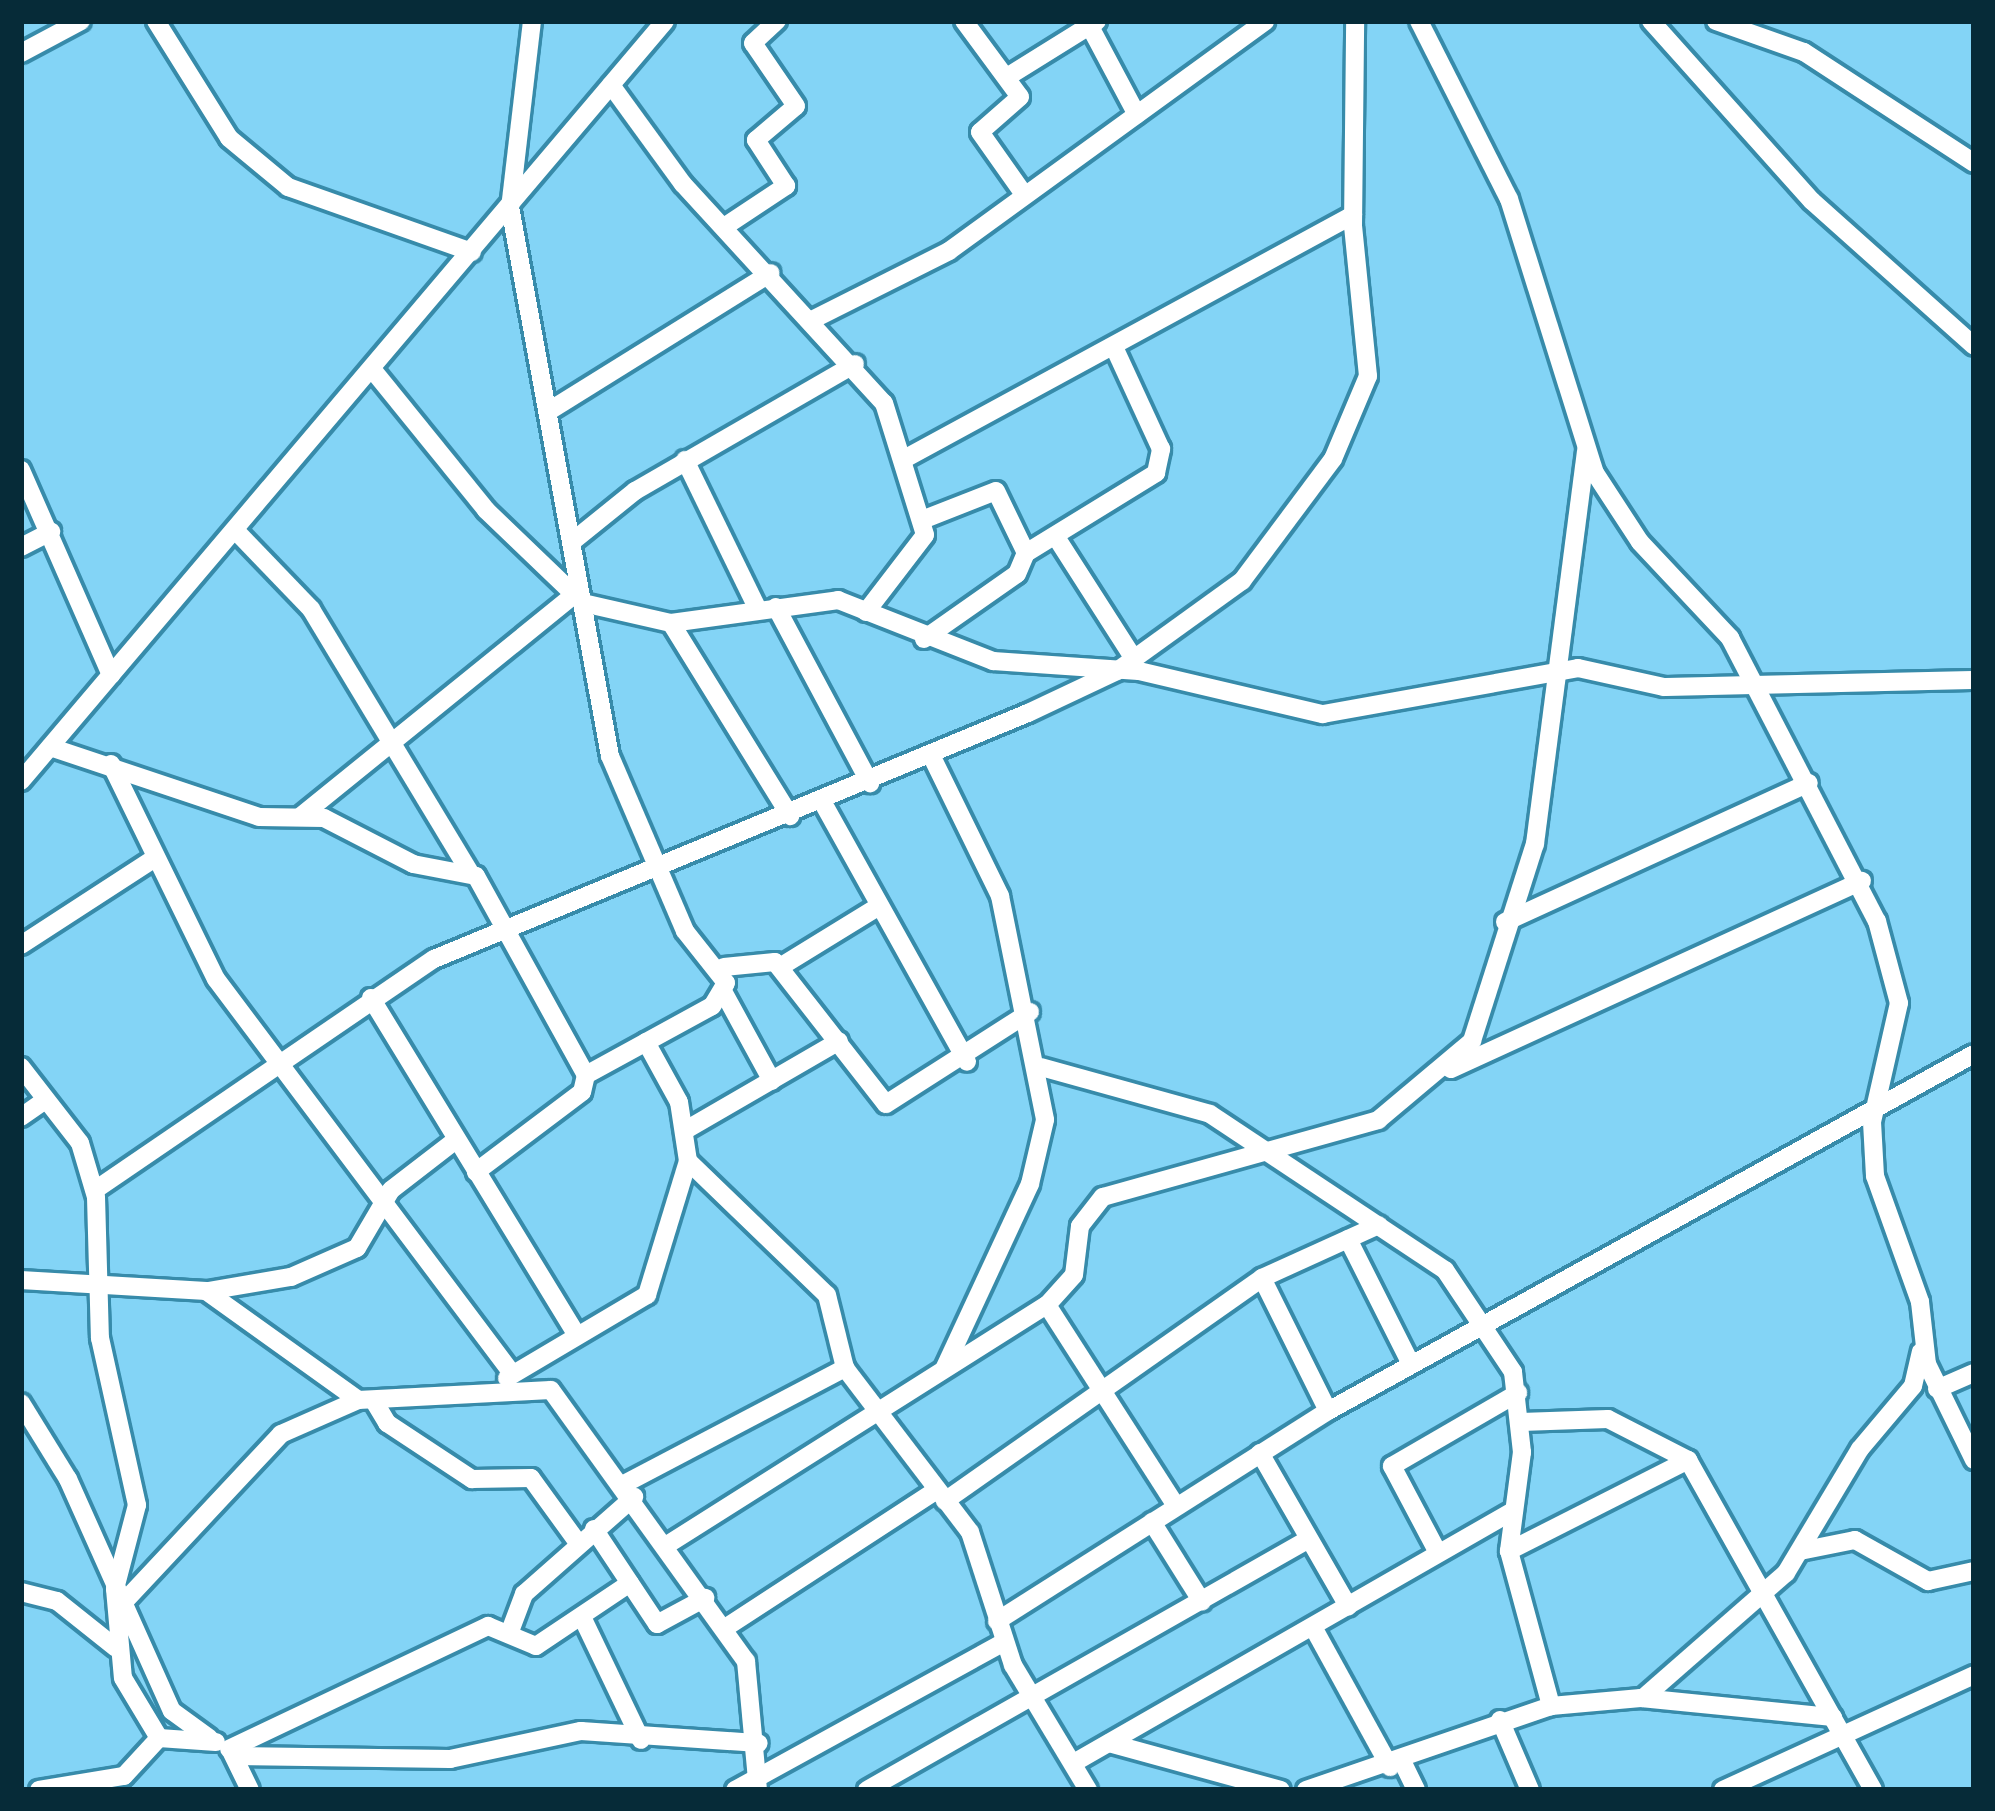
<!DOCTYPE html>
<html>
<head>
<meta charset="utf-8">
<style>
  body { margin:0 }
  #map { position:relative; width:1995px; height:1811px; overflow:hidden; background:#83d4f6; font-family:Jost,sans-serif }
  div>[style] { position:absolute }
  .roads { filter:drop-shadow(3px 0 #378baa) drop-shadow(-3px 0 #378baa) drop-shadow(0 3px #378baa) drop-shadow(0 -3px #378baa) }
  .minor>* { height:18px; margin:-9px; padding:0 9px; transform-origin:9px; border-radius:9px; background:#fff }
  span { translate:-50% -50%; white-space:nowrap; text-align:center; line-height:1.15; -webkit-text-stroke:12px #cfeefb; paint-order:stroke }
  .frame { position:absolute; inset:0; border:24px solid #062b38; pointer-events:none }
</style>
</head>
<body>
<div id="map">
  <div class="roads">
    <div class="minor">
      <div style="left:156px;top:21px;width:138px;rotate:58deg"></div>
      <div style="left:229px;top:138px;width:77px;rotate:39.7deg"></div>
      <div style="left:288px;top:187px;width:195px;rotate:19.5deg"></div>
      <div style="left:532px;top:21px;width:187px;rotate:96.7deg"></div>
      <div style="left:510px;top:207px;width:558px;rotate:79.68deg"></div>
      <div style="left:610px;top:756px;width:190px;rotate:66.8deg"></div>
      <div style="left:685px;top:931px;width:66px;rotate:51.7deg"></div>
      <div style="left:726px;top:983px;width:27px;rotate:121deg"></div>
      <div style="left:712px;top:1006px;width:144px;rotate:151.3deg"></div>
      <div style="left:964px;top:21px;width:94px;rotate:53.6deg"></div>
      <div style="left:1020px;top:97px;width:53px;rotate:138.8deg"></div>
      <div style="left:980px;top:132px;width:75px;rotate:54.8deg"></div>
      <div style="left:1087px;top:21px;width:106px;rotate:62deg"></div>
      <div style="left:1419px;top:21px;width:199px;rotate:63.2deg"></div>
      <div style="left:1509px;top:199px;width:287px;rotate:72.6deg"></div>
      <div style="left:1595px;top:473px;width:82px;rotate:56.9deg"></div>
      <div style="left:1640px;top:542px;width:132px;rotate:46.8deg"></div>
      <div style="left:1730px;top:638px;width:319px;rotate:62.6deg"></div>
      <div style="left:1877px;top:921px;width:85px;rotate:75deg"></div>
      <div style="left:1899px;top:1003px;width:122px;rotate:102.8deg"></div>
      <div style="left:1872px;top:1122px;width:54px;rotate:86.8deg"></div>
      <div style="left:1875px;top:1176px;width:134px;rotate:70.3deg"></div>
      <div style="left:1920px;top:1302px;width:62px;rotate:83.6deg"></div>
      <div style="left:1927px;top:1364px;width:107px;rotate:63.9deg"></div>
      <div style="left:1651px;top:21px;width:241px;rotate:48.2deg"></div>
      <div style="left:1812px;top:201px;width:217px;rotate:41.8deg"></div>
      <div style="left:1716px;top:21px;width:93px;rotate:19.4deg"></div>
      <div style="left:1804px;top:52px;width:203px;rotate:33.1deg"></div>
      <div style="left:21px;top:53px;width:68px;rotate:-28.1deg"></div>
      <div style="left:1007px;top:77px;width:106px;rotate:-31.9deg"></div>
      <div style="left:611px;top:85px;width:122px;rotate:54deg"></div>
      <div style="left:683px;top:184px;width:297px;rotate:47.5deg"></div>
      <div style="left:884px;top:403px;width:138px;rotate:72.7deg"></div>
      <div style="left:925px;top:535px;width:97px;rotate:127.5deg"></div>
      <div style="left:727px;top:225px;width:71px;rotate:-33.5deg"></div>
      <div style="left:786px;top:186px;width:55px;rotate:-123.1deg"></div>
      <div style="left:756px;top:140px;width:52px;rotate:-40.4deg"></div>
      <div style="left:796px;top:106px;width:76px;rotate:-124.3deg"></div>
      <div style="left:753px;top:43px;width:33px;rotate:-43deg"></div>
      <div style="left:814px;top:319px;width:151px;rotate:-26.7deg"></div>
      <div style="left:949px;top:251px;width:391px;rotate:-36deg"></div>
      <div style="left:372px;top:369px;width:181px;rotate:51deg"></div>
      <div style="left:486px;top:510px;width:134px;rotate:43.8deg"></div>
      <div style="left:583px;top:603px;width:90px;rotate:12.8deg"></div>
      <div style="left:671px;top:623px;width:169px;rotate:-7.8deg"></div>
      <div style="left:838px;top:600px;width:167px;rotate:21.5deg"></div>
      <div style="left:993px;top:661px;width:146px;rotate:3.9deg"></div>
      <div style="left:1139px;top:671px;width:189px;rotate:13.2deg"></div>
      <div style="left:1323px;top:714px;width:259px;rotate:-10.2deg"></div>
      <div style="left:1578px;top:668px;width:88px;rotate:12.5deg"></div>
      <div style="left:1664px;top:687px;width:310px;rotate:-1.3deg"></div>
      <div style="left:549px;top:411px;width:261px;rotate:-31.9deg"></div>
      <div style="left:906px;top:458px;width:509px;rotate:-28.53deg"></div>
      <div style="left:685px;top:460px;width:167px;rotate:64deg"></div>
      <div style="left:21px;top:470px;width:224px;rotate:66.3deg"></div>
      <div style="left:922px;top:520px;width:79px;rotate:-21.4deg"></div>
      <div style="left:996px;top:491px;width:69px;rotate:64.2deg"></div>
      <div style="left:235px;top:530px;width:110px;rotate:46.1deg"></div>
      <div style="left:311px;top:609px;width:308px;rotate:58.9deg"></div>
      <div style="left:1056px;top:537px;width:145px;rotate:57.4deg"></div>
      <div style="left:573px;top:541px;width:80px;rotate:-38.9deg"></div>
      <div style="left:635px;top:491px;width:254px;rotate:-30deg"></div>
      <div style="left:21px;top:547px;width:34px;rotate:-27deg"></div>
      <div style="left:776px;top:607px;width:200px;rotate:61.9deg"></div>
      <div style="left:671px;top:623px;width:227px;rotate:58.3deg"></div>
      <div style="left:924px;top:639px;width:113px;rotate:-35deg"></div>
      <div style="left:1017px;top:574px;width:23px;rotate:-67deg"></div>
      <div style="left:1026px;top:553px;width:153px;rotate:-31.6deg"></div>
      <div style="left:1156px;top:473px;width:25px;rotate:-78deg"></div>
      <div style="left:1161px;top:449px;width:110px;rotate:-114.7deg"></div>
      <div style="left:50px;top:747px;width:220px;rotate:18.5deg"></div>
      <div style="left:259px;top:817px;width:65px;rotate:0.9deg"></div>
      <div style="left:324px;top:818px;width:100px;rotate:27.3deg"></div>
      <div style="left:413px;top:864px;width:64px;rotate:10.8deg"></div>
      <div style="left:476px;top:876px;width:227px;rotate:61.1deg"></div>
      <div style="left:586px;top:1075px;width:17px;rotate:103deg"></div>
      <div style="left:582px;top:1092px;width:133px;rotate:143deg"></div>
      <div style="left:932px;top:757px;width:155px;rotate:63.9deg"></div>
      <div style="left:1000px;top:896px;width:228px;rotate:78.6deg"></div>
      <div style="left:1045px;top:1120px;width:66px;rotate:103.2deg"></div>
      <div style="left:1030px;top:1184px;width:202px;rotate:114.9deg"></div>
      <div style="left:111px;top:764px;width:239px;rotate:64deg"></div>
      <div style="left:216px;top:979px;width:494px;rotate:53.1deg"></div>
      <div style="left:21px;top:781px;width:996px;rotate:-49.72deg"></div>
      <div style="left:823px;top:803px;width:296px;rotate:60.9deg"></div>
      <div style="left:301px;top:816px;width:351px;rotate:-39deg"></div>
      <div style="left:1505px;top:922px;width:334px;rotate:-24.6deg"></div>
      <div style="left:21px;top:945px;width:160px;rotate:-33deg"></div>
      <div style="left:724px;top:967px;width:51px;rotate:-5.6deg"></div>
      <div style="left:775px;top:962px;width:180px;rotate:52deg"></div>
      <div style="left:886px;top:1104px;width:171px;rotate:-32.6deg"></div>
      <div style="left:780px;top:967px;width:116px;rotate:-31.6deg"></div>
      <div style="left:724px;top:993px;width:100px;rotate:61.4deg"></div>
      <div style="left:371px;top:998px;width:394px;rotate:58.6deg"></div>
      <div style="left:646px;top:1042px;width:68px;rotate:61.2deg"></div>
      <div style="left:679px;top:1102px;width:60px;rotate:81.3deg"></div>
      <div style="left:688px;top:1161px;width:193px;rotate:44deg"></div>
      <div style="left:827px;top:1295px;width:75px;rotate:76.1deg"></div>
      <div style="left:845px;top:1368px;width:206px;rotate:52.7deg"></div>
      <div style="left:970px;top:1532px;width:140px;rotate:72.1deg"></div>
      <div style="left:1013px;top:1665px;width:146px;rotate:59deg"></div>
      <div style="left:21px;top:1067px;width:96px;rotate:52.2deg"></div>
      <div style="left:80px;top:1143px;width:56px;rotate:73.5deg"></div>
      <div style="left:96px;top:1197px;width:141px;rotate:88.4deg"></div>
      <div style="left:100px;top:1338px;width:171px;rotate:77.5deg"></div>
      <div style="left:137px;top:1505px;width:87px;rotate:104.7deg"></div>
      <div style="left:115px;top:1589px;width:89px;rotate:84.9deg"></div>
      <div style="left:123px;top:1678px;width:70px;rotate:59deg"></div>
      <div style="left:159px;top:1738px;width:57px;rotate:4deg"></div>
      <div style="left:1041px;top:1067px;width:175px;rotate:15.5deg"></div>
      <div style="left:1210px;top:1114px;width:282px;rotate:33.6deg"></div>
      <div style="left:1445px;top:1270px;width:123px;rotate:56.3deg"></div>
      <div style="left:1513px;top:1372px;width:81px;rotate:83.6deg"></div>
      <div style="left:1522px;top:1452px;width:100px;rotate:97.5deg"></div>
      <div style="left:1509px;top:1551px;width:161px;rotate:74.8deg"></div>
      <div style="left:1451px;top:1069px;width:452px;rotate:-24.6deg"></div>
      <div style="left:21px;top:1117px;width:29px;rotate:-35deg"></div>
      <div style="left:684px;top:1131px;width:179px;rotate:-30.1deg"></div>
      <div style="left:95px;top:1190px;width:410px;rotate:-34.3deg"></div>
      <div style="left:434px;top:959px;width:643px;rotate:-22.5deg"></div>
      <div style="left:1028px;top:713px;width:98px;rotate:-25.3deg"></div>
      <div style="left:1117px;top:671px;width:154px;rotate:-35.8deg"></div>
      <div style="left:1242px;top:581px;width:152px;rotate:-53.3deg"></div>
      <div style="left:1333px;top:459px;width:90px;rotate:-67.1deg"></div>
      <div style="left:1368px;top:376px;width:150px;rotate:-95.7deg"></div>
      <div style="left:1353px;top:227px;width:206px;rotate:-89.4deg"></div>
      <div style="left:1348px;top:1239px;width:140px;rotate:63.3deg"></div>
      <div style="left:1262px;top:1278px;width:148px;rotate:63.6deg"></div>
      <div style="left:21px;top:1280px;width:185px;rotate:3.4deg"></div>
      <div style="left:206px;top:1291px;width:187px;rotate:35.6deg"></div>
      <div style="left:358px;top:1400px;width:193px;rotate:-3deg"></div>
      <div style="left:551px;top:1390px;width:334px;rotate:54.3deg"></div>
      <div style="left:746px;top:1661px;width:130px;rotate:84.7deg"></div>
      <div style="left:208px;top:1291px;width:84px;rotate:-9.6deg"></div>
      <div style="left:291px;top:1277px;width:72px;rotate:-23.7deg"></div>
      <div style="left:357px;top:1248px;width:67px;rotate:-59.6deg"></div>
      <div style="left:391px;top:1190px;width:82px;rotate:-37.6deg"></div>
      <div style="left:1047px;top:1305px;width:239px;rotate:57.3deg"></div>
      <div style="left:507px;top:1378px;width:163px;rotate:-30.7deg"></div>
      <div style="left:647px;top:1295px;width:140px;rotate:-73deg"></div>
      <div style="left:1937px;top:1389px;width:40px;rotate:-23.4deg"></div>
      <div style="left:374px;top:1401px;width:26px;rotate:59deg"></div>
      <div style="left:387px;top:1423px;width:102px;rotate:33.4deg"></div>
      <div style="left:472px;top:1479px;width:59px;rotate:-1deg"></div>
      <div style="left:531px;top:1478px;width:80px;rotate:54.1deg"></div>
      <div style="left:21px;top:1403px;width:89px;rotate:58.3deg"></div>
      <div style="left:68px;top:1479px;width:254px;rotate:65.9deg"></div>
      <div style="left:172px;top:1711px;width:46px;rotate:36.1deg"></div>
      <div style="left:1521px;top:1422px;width:87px;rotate:-2deg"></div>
      <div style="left:1608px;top:1419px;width:90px;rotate:27.1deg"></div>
      <div style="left:1688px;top:1460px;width:378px;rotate:60.7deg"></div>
      <div style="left:1260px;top:1453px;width:177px;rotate:60.1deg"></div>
      <div style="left:624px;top:1484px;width:250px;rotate:-27.7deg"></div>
      <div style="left:945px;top:1501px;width:388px;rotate:-35.1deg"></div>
      <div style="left:1262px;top:1278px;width:128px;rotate:-24.4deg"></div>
      <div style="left:1152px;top:1522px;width:94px;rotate:58deg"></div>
      <div style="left:594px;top:1529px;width:114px;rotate:56.4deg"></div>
      <div style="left:657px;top:1624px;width:55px;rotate:-28.4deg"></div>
      <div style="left:670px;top:1543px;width:446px;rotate:-32.3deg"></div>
      <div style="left:1047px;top:1305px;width:40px;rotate:-48deg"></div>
      <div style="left:1074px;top:1275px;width:49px;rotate:-83deg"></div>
      <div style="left:1080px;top:1226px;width:37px;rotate:-52deg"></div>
      <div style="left:1103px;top:1197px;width:286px;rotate:-15.6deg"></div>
      <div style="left:1378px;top:1120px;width:123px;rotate:-40deg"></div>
      <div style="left:1472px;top:1041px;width:207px;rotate:-72.3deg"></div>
      <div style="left:1535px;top:844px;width:397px;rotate:-82.6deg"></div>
      <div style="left:1436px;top:1549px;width:94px;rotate:-117.9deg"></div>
      <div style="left:1392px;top:1466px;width:146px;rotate:-30.1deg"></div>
      <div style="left:1509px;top:1551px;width:201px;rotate:-26.9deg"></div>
      <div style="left:1800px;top:1551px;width:56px;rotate:-11.3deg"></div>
      <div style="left:1855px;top:1540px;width:84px;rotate:29.3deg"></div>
      <div style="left:1928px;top:1581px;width:47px;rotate:-12.3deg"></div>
      <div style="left:21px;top:1592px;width:37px;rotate:14deg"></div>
      <div style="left:57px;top:1601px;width:75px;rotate:38.5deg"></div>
      <div style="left:122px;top:1604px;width:233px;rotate:-46.9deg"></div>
      <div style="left:281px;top:1434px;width:84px;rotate:-23.8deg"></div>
      <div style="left:583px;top:1619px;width:134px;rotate:64.4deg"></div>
      <div style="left:997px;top:1621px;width:392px;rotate:-32.4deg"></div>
      <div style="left:1328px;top:1411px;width:738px;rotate:-28.93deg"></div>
      <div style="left:1313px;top:1627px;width:160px;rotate:61.2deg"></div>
      <div style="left:725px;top:1628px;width:253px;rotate:-33.1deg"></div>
      <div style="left:509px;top:1634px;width:43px;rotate:-69.4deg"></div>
      <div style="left:524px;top:1594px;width:147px;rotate:-41.4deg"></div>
      <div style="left:1643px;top:1698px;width:190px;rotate:-41.2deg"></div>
      <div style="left:1786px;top:1573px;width:144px;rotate:-59.2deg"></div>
      <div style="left:1860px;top:1449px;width:82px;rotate:-49.9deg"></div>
      <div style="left:1913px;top:1386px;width:35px;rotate:-77deg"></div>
      <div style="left:1500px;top:1720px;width:76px;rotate:66.8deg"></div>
      <div style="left:1109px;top:1743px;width:178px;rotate:15.3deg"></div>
      <div style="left:229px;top:1749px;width:287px;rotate:-25.4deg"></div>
      <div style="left:488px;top:1626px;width:52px;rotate:22.6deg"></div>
      <div style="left:536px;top:1646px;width:113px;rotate:-33.8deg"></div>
      <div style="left:232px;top:1753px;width:41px;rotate:64.1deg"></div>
      <div style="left:235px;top:1756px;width:215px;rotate:0.8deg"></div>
      <div style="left:450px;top:1759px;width:134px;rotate:-12.1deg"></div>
      <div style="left:581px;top:1731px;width:178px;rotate:3.9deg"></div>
      <div style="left:1077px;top:1761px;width:500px;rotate:-29.84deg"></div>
      <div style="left:1402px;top:1761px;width:32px;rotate:64deg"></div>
      <div style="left:39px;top:1790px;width:86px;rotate:-9.4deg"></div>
      <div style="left:124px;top:1776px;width:52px;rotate:-47.4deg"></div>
      <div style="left:735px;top:1790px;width:307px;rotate:-28.8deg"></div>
      <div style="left:867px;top:1790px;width:508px;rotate:-29.59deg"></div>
      <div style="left:1306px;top:1790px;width:259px;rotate:-18.9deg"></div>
      <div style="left:1551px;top:1706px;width:90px;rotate:-5.1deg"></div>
      <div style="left:1641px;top:1698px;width:193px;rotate:5.7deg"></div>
      <div style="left:1723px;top:1790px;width:276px;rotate:-24.6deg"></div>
    </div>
  </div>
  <div class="frame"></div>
</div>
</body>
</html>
